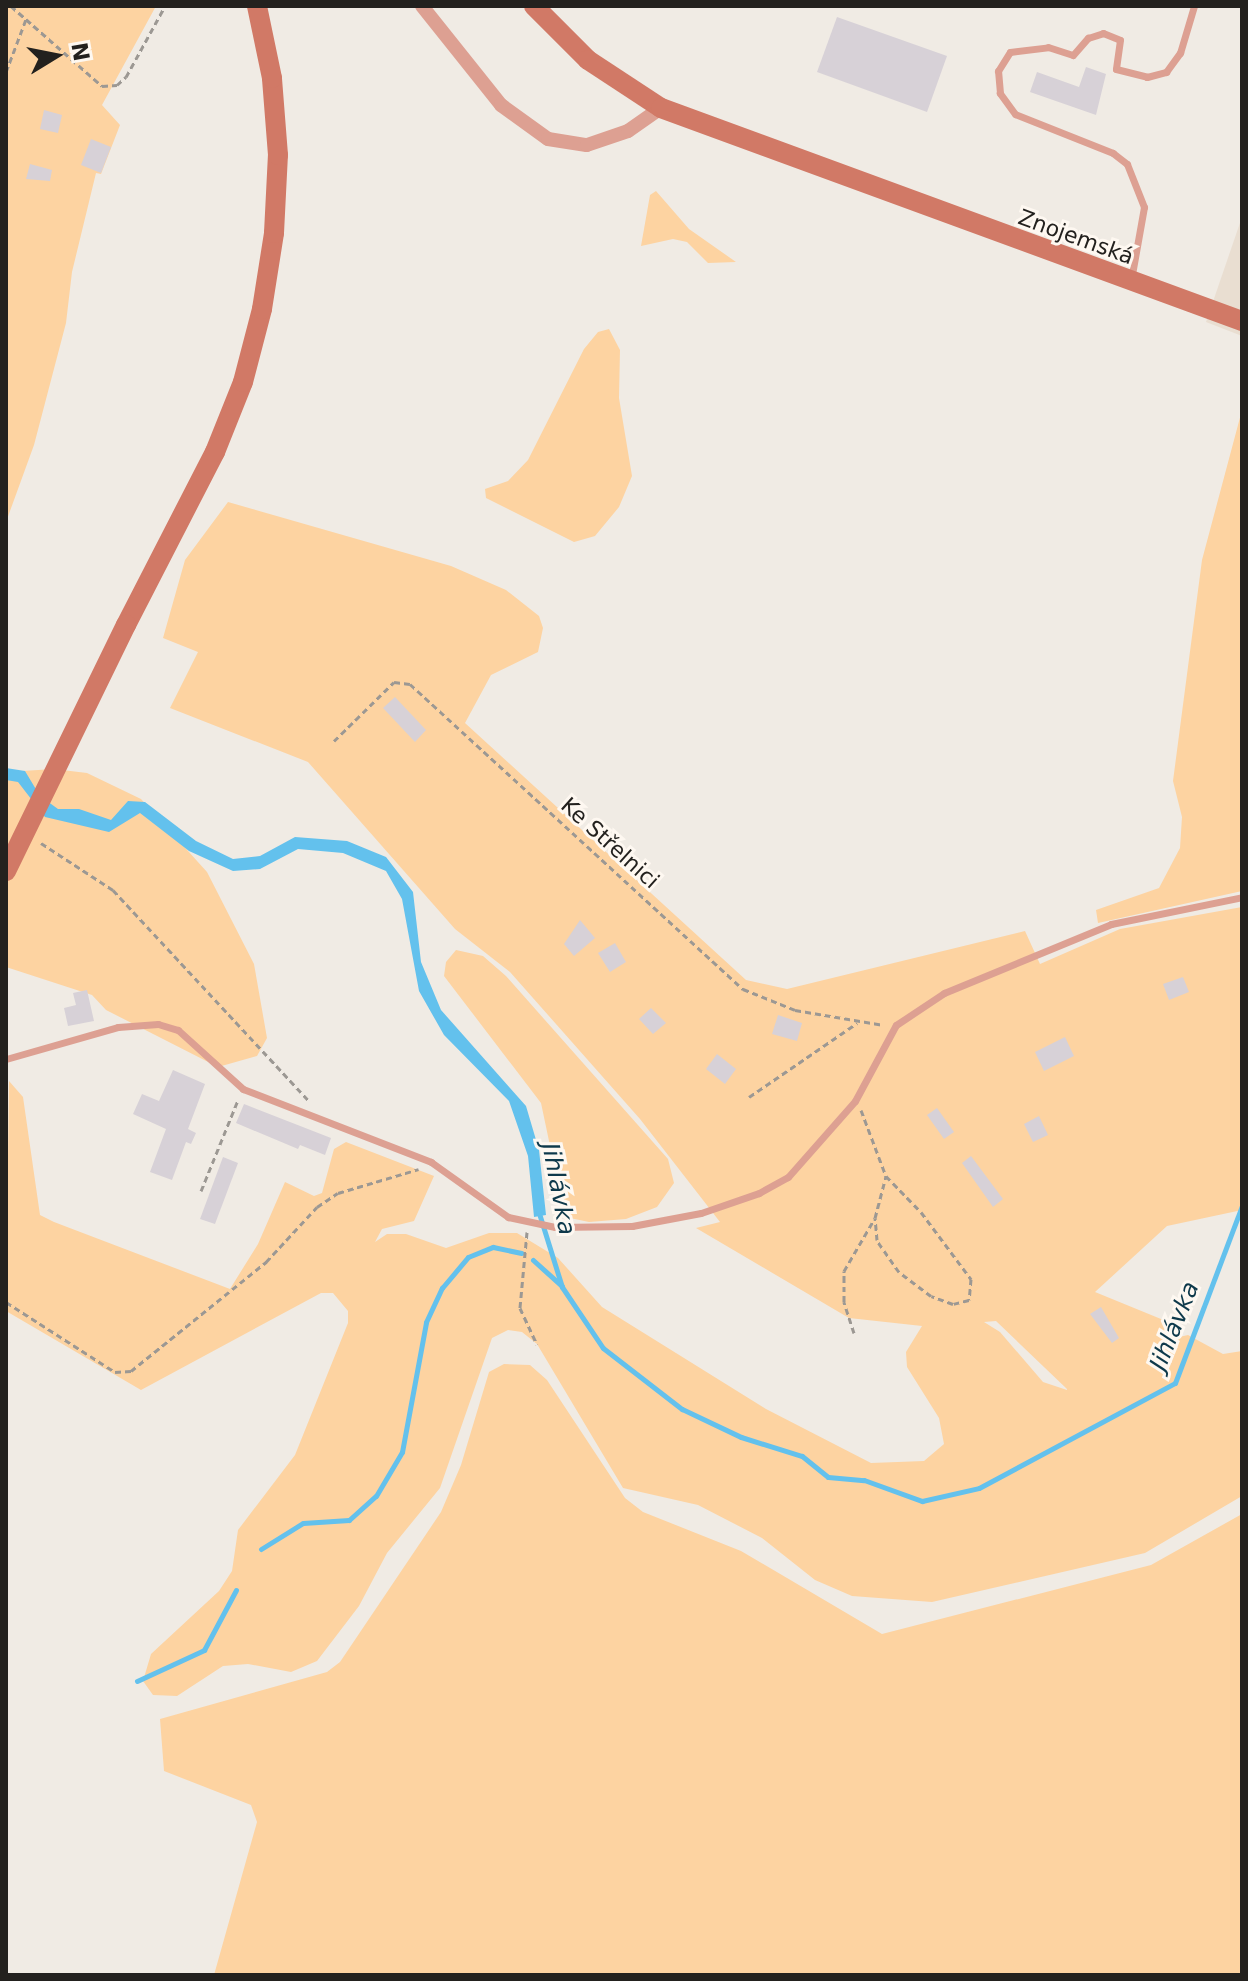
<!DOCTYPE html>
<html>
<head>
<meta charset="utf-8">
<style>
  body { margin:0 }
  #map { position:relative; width:1248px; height:1981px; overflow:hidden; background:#f0ebe4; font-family:"DejaVu Sans",sans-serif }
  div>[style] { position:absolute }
  .built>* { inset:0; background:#e9ded1 }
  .green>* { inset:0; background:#fdd3a1 }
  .water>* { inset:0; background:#63c1ed }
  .stream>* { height:5px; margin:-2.5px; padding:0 2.5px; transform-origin:2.5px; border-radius:2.5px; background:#63c1ed }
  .building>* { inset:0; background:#d7d1d7 }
  .path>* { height:3px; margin-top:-1.5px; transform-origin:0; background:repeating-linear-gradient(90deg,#9c9893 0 6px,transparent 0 10px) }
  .service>* { height:7px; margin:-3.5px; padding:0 3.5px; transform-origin:3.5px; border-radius:3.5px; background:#dda092 }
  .minor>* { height:14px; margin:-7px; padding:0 7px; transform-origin:7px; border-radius:7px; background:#dda092 }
  .secondary>* { height:20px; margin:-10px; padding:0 10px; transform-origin:10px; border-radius:10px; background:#d17966 }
  .secondary-bridge>* { height:20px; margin:-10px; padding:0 10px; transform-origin:10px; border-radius:10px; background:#d17966 }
  span { translate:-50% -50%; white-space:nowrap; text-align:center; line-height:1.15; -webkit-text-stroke:6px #fef8f1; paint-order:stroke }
  .street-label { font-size:22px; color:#23211e }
  .water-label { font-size:24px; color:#0e394b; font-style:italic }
  .frame { position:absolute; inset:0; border:8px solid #23211e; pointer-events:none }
  .north { position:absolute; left:16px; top:16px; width:80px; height:80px; -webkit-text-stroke:6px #fef8f1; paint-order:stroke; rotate:80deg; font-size:22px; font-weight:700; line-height:32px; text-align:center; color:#23211e }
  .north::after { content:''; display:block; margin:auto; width:28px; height:36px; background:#23211e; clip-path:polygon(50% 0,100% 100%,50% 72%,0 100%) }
</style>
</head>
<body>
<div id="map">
  <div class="built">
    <div style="clip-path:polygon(1242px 217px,1242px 336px,1206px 322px)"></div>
  </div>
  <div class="green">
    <div style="clip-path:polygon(6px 6px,156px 6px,102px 105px,120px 125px,101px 174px,96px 173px,72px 272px,66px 323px,34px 445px,6px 522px)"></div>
    <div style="clip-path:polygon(656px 191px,689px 229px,736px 262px,708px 263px,687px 242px,673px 239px,641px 246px,650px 195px)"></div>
    <div style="clip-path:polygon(609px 329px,620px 350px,619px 398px,632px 476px,619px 507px,595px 536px,574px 542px,486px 498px,485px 489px,508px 481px,528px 460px,584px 349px,598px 332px)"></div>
    <div style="clip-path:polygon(1242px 410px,1242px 891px,1098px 923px,1096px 910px,1159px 888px,1180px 848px,1182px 817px,1173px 781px,1202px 560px)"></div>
    <div style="clip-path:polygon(evenodd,228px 502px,451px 566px,506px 590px,539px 616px,543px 628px,538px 652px,491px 675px,465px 723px,746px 980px,787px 989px,1025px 931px,1040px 964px,1120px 929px,1242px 907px,1242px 1210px,1167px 1226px,1095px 1292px,1183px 1328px,1175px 1338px,1188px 1335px,1223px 1354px,1242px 1351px,1242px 1496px,1145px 1553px,932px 1602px,852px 1596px,815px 1580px,762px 1538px,698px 1505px,623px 1488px,537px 1344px,522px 1332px,508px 1330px,492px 1338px,440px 1488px,387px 1553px,359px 1606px,317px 1661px,291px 1672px,248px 1664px,223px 1666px,177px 1696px,153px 1695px,143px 1681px,151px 1654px,219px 1591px,232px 1571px,238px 1530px,295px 1455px,348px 1323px,348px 1311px,333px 1293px,321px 1293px,141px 1390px,6px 1311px,9px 1081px,23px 1097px,40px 1215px,54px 1222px,230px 1289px,258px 1244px,285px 1182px,314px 1196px,322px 1193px,334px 1149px,346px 1142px,434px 1176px,414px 1221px,382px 1229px,375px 1242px,387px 1234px,406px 1234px,446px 1248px,489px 1233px,517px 1233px,558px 1258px,602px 1307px,766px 1409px,871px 1463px,924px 1461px,944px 1444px,939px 1418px,907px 1367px,906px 1352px,922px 1326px,849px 1318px,696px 1228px,720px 1222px,640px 1119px,510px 972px,455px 929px,308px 762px,170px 708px,198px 652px,163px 638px,185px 560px,228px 502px,996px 1321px,1067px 1389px,1067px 1390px,1043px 1382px,1000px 1332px,984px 1322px,996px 1321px)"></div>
    <div style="clip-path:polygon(54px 769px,87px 773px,141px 799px,207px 872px,254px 964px,267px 1038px,257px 1056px,218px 1067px,106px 1010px,92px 995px,6px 967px,6px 772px)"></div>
    <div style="clip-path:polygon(456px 950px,483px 956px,506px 976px,668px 1159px,674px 1183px,657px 1207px,626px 1219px,589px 1222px,565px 1217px,541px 1103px,444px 976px,446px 962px)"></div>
    <div style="clip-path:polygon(504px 1364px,530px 1365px,547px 1380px,625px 1498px,643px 1512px,741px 1551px,882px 1634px,1151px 1565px,1242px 1514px,1242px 1975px,214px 1975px,257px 1822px,251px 1805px,164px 1771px,160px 1719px,327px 1672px,340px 1662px,441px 1512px,461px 1465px,489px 1372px)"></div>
  </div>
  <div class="water">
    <div style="clip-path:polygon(6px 768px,25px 771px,40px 796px,58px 809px,79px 809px,111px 820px,128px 801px,145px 802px,196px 841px,233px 859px,260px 856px,295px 837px,347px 841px,386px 857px,413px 892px,421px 962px,441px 1010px,526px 1106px,539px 1150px,546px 1215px,534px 1217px,528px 1156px,509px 1101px,444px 1035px,419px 991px,402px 899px,386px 871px,343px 853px,298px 849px,260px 869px,233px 871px,189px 851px,140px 813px,109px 832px,45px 817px,18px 782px,6px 780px)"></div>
  </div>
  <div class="stream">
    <div style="left:538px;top:1210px;width:81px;rotate:72.7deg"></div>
    <div style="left:562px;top:1287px;width:73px;rotate:56.1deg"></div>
    <div style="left:603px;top:1348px;width:100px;rotate:37.7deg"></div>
    <div style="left:682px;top:1409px;width:65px;rotate:25.4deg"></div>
    <div style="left:741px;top:1437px;width:64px;rotate:17.3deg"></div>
    <div style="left:802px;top:1456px;width:33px;rotate:39deg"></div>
    <div style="left:828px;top:1477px;width:36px;rotate:5deg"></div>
    <div style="left:864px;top:1480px;width:62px;rotate:19.9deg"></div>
    <div style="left:922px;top:1501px;width:58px;rotate:-12.8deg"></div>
    <div style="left:979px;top:1488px;width:222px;rotate:-28.2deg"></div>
    <div style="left:1175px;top:1383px;width:189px;rotate:-69.3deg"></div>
    <div style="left:533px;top:1260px;width:39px;rotate:42deg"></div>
    <div style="left:261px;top:1549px;width:49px;rotate:-31.8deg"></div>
    <div style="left:303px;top:1523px;width:46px;rotate:-3.7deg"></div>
    <div style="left:349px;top:1520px;width:36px;rotate:-42deg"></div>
    <div style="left:376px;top:1496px;width:51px;rotate:-59.4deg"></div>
    <div style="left:402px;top:1452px;width:132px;rotate:-79.5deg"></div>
    <div style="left:426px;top:1322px;width:38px;rotate:-65deg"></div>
    <div style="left:442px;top:1288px;width:40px;rotate:-50deg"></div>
    <div style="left:468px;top:1257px;width:27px;rotate:-22deg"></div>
    <div style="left:493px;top:1247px;width:29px;rotate:12deg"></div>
    <div style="left:137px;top:1681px;width:74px;rotate:-24.8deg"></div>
    <div style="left:204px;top:1650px;width:68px;rotate:-61.9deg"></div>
  </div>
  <div class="building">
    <div style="clip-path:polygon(837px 17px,947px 56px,927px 112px,817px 72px)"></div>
    <div style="clip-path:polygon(1086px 67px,1106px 74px,1096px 115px,1030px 92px,1037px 72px,1079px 87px)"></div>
    <div style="clip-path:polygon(44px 110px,62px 115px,58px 133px,40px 129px)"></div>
    <div style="clip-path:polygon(91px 139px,111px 147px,101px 173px,81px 165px)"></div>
    <div style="clip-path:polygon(30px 164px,52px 170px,50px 181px,26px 179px)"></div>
    <div style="clip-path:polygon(395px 697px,426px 730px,415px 742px,383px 708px)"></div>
    <div style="clip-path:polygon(580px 920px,595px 938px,574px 956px,564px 944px)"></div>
    <div style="clip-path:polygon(615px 943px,626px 962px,610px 972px,598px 953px)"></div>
    <div style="clip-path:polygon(1183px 977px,1189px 992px,1169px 1000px,1163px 984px)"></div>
    <div style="clip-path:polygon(87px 990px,94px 1021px,68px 1026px,64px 1008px,76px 1005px,73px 993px)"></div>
    <div style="clip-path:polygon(651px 1008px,666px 1023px,653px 1034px,639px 1019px)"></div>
    <div style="clip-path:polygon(778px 1015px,802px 1023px,797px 1041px,772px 1034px)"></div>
    <div style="clip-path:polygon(1065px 1037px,1074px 1056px,1044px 1071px,1035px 1052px)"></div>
    <div style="clip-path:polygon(717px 1054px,736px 1069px,725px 1084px,706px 1069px)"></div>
    <div style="clip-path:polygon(173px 1070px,205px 1084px,188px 1129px,196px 1133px,191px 1144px,186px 1142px,172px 1180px,150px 1172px,166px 1129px,133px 1114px,142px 1094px,159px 1101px)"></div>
    <div style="clip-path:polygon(244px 1104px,331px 1138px,325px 1155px,300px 1145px,298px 1149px,236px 1123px)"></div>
    <div style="clip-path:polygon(937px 1108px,954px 1132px,944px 1139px,927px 1115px)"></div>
    <div style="clip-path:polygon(1039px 1116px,1048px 1135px,1033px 1142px,1024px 1124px)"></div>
    <div style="clip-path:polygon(971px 1156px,1003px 1199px,993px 1207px,962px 1163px)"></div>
    <div style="clip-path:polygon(223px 1157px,238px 1163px,215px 1224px,200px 1219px)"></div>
    <div style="clip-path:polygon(1101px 1307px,1119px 1338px,1112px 1343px,1090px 1314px)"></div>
  </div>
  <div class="path">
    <div style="left:11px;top:6px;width:121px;rotate:41.3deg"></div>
    <div style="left:102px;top:86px;width:15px;rotate:-4deg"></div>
    <div style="left:117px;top:85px;width:12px;rotate:-42deg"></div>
    <div style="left:126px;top:77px;width:81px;rotate:-61.2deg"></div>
    <div style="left:6px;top:72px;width:57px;rotate:-69.3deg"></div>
    <div style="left:334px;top:741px;width:84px;rotate:-44.5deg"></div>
    <div style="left:394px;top:682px;width:16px;rotate:7deg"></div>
    <div style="left:410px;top:684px;width:452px;rotate:42.5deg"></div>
    <div style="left:743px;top:989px;width:56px;rotate:22deg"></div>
    <div style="left:795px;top:1010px;width:90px;rotate:9.6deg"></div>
    <div style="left:41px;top:843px;width:86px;rotate:33.1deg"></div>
    <div style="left:113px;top:890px;width:289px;rotate:47.1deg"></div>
    <div style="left:749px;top:1097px;width:131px;rotate:-34.4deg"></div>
    <div style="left:861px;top:1110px;width:71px;rotate:69.3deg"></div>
    <div style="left:886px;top:1176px;width:50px;rotate:45.8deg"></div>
    <div style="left:921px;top:1212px;width:84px;rotate:53.3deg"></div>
    <div style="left:971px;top:1279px;width:21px;rotate:95deg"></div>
    <div style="left:969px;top:1300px;width:16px;rotate:166deg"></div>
    <div style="left:953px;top:1304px;width:23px;rotate:-160deg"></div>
    <div style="left:931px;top:1296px;width:40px;rotate:-143deg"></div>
    <div style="left:899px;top:1272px;width:39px;rotate:-125deg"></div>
    <div style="left:877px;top:1240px;width:22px;rotate:-95deg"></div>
    <div style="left:201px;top:1191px;width:98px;rotate:-67.9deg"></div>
    <div style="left:527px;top:1232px;width:76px;rotate:95.3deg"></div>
    <div style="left:520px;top:1308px;width:40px;rotate:65deg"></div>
    <div style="left:6px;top:1302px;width:130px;rotate:32.7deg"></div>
    <div style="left:115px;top:1372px;width:16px;rotate:-4deg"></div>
    <div style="left:131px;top:1371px;width:174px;rotate:-38.9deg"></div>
    <div style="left:266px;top:1262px;width:75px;rotate:-47.2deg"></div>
    <div style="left:317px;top:1207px;width:25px;rotate:-34deg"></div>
    <div style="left:338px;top:1193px;width:84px;rotate:-16.5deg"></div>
    <div style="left:854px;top:1333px;width:33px;rotate:-108deg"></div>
    <div style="left:844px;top:1302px;width:31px;rotate:-90deg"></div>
    <div style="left:844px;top:1271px;width:61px;rotate:-59.7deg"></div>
    <div style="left:875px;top:1218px;width:43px;rotate:-75.3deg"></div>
  </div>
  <div class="service">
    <div style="left:1131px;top:280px;width:74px;rotate:-79.9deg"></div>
    <div style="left:1144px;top:207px;width:46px;rotate:-111.6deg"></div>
    <div style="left:1127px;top:164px;width:18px;rotate:-142deg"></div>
    <div style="left:1113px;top:153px;width:105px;rotate:-158.3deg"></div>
    <div style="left:1015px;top:114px;width:26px;rotate:-126deg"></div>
    <div style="left:1000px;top:93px;width:22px;rotate:-95deg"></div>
    <div style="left:998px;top:71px;width:22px;rotate:-58deg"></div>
    <div style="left:1010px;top:52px;width:38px;rotate:-7deg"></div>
    <div style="left:1048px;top:47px;width:26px;rotate:18deg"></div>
    <div style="left:1073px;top:55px;width:23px;rotate:-49deg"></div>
    <div style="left:1088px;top:38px;width:16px;rotate:-18deg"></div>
    <div style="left:1103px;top:33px;width:18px;rotate:22deg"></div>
    <div style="left:1120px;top:40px;width:29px;rotate:98deg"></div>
    <div style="left:1116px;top:69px;width:32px;rotate:14deg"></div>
    <div style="left:1147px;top:77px;width:20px;rotate:-15deg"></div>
    <div style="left:1166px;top:72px;width:24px;rotate:-54deg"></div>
    <div style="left:1180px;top:53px;width:49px;rotate:-73.4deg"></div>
    <div style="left:6px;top:1059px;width:116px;rotate:-15.9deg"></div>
    <div style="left:118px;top:1027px;width:40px;rotate:-4.3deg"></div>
    <div style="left:158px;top:1024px;width:21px;rotate:17deg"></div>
    <div style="left:178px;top:1030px;width:88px;rotate:42.2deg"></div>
    <div style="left:243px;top:1089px;width:202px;rotate:21.2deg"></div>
    <div style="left:431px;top:1162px;width:95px;rotate:35.5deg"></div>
    <div style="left:508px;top:1217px;width:48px;rotate:12deg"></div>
    <div style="left:555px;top:1227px;width:77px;rotate:-0.7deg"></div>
    <div style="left:632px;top:1226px;width:70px;rotate:-10.7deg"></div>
    <div style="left:701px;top:1213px;width:61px;rotate:-19deg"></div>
    <div style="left:759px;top:1193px;width:33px;rotate:-29deg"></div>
    <div style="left:788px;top:1177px;width:101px;rotate:-48.6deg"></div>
    <div style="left:855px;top:1101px;width:86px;rotate:-61.7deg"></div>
    <div style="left:896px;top:1025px;width:58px;rotate:-33.7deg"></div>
    <div style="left:944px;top:993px;width:181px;rotate:-22.4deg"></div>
    <div style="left:1111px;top:924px;width:134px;rotate:-11.6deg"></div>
  </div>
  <div class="minor">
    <div style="left:422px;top:6px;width:127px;rotate:51.4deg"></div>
    <div style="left:501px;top:105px;width:58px;rotate:35.9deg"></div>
    <div style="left:548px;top:139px;width:39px;rotate:9deg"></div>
    <div style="left:587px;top:145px;width:43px;rotate:-18.9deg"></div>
    <div style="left:628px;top:131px;width:40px;rotate:-34.9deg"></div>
  </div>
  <div class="secondary">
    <div style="left:534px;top:6px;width:76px;rotate:45deg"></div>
    <div style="left:588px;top:60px;width:87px;rotate:33.3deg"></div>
    <div style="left:661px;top:108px;width:619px;rotate:20.13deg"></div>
    <div style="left:126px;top:625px;width:195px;rotate:-62.8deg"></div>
    <div style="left:215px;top:452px;width:75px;rotate:-68.2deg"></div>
    <div style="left:243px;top:382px;width:75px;rotate:-75.4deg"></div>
    <div style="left:262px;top:309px;width:77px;rotate:-81deg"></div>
    <div style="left:274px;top:233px;width:78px;rotate:-87.1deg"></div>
    <div style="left:278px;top:155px;width:77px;rotate:-94.5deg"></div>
    <div style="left:272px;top:78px;width:74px;rotate:-101.8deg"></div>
  </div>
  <div class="secondary-bridge">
    <div style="left:6px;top:871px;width:274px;rotate:-64deg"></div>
  </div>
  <div class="street-label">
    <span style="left:1076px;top:237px;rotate:20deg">Znojemská</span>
    <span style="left:610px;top:843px;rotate:42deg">Ke Střelnici</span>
  </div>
  <div class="water-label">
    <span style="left:558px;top:1189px;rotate:79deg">Jihlávka</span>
    <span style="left:1175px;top:1326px;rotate:-68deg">Jihlávka</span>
  </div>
  <div class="frame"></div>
  <div class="north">N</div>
</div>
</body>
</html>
